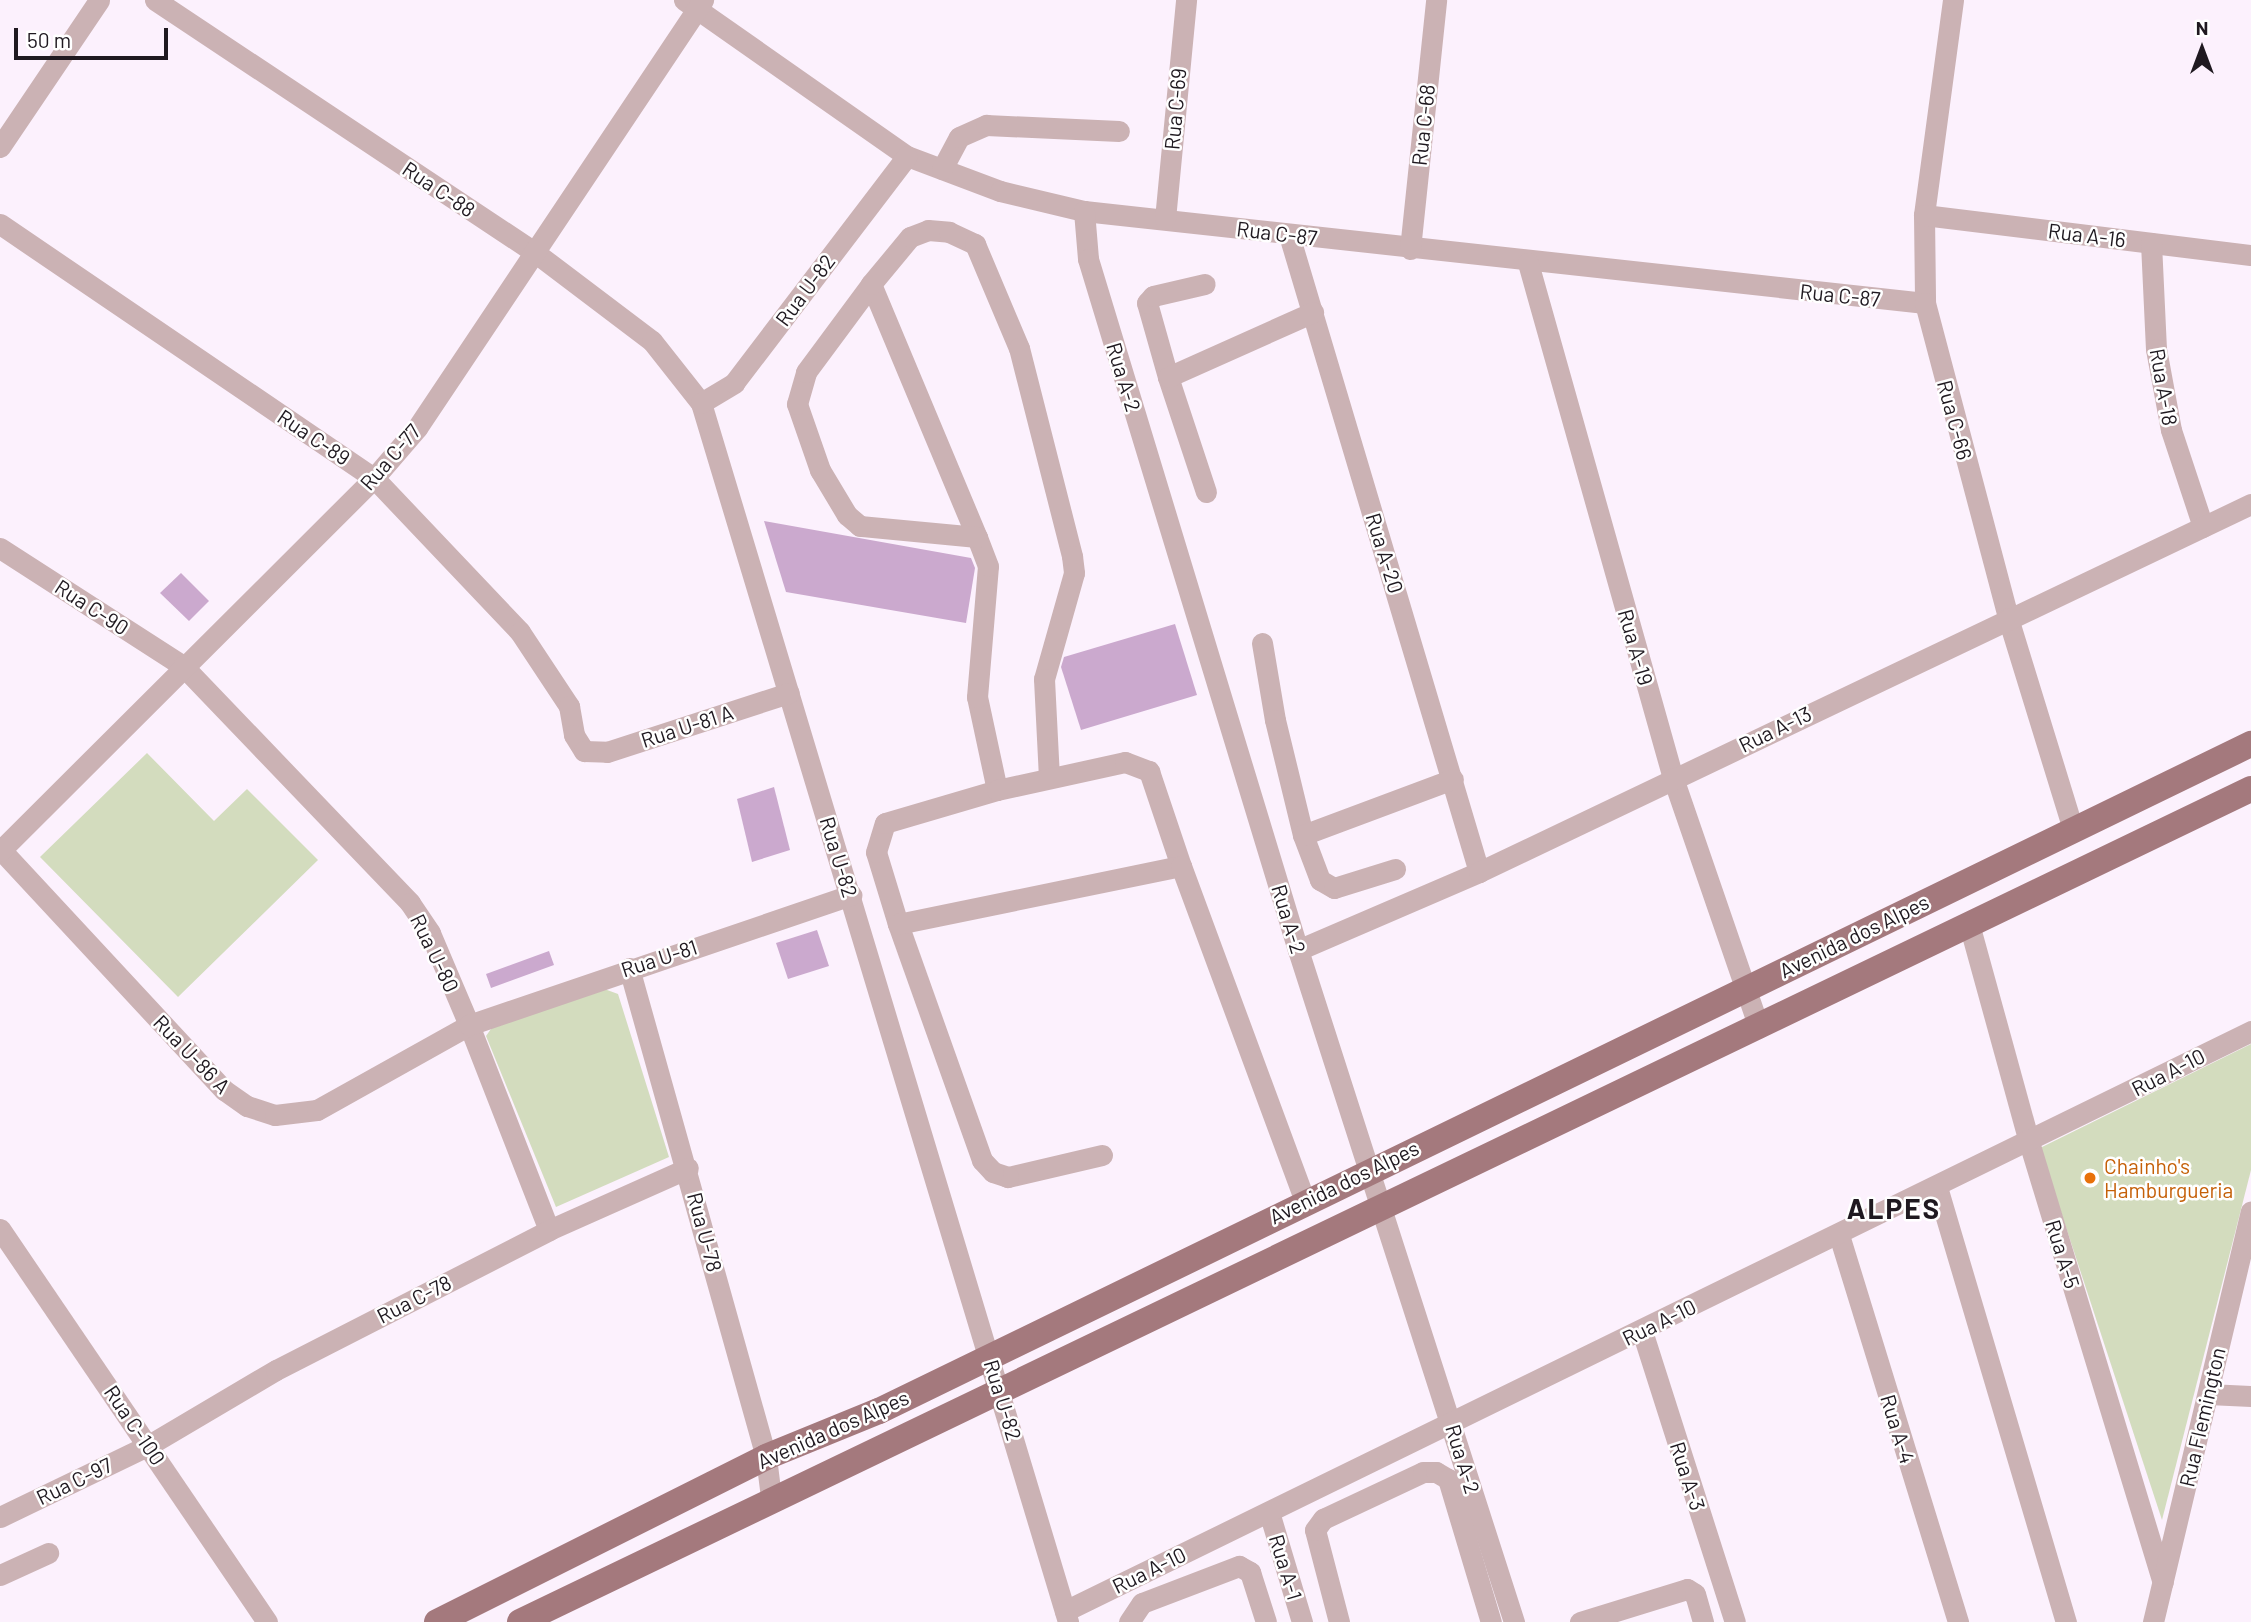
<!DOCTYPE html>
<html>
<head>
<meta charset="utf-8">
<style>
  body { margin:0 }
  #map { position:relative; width:2251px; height:1622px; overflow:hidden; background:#fcf1fd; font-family:Barlow,sans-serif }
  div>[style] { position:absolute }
  .green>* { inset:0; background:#d3dcbe }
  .building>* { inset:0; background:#cba9ce }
  .minor>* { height:21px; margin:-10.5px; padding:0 10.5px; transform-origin:10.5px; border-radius:10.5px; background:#cbb2b4 }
  .major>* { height:26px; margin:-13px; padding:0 13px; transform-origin:13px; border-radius:13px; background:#a4797d }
  .dots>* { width:19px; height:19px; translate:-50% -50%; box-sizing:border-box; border:4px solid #fff; border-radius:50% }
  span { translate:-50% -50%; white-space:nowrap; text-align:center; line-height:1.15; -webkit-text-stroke:5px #fff; paint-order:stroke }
  .street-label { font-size:21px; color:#1f1920 }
  .food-label { font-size:21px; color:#c56008 }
  .left { translate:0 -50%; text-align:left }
  .district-label { font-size:28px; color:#1f1920; font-weight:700; letter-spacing:2px }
  .north { position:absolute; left:2167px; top:14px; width:70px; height:70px; -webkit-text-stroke:5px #fff; paint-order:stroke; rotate:0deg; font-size:19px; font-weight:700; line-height:28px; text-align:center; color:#1f1920 }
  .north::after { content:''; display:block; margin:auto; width:24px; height:32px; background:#1f1920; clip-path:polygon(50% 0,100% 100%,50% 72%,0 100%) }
  .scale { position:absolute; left:14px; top:28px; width:154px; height:32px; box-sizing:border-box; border:4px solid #1f1920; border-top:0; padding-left:9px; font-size:21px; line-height:24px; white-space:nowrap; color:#1f1920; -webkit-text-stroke:5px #fff; paint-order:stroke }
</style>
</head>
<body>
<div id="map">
  <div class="green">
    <div style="clip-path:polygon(147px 753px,214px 821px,247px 789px,318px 860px,178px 997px,40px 857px)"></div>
    <div style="clip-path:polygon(599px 987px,618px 994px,669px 1157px,556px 1207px,486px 1036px,498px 1019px)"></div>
    <div style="clip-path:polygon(2251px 1044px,2251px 1170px,2162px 1520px,2040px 1148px)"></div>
  </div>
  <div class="building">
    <div style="clip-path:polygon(764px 521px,971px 558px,975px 568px,966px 623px,786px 592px)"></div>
    <div style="clip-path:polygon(181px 573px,209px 601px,189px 621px,160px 593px)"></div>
    <div style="clip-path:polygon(1175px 624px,1197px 695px,1081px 730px,1061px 667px,1064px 657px)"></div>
    <div style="clip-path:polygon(774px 787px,790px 850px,752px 862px,737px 799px)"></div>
    <div style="clip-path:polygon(817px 930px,829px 966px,788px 979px,776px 943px)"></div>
    <div style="clip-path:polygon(549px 951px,554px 965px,491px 988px,486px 974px)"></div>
  </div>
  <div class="minor">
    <div style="left:155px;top:0;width:454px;rotate:33.6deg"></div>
    <div style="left:533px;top:251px;width:149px;rotate:37.1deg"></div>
    <div style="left:652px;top:341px;width:79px;rotate:51.7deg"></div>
    <div style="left:701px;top:403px;width:1273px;rotate:73.24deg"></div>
    <div style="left:684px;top:0;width:272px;rotate:35deg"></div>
    <div style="left:907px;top:156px;width:99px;rotate:20.6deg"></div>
    <div style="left:1000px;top:191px;width:86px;rotate:13.4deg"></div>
    <div style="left:1084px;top:211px;width:846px;rotate:6.24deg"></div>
    <div style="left:1953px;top:0;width:217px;rotate:97.7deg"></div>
    <div style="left:1924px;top:215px;width:88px;rotate:89.3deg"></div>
    <div style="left:1925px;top:303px;width:326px;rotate:75.2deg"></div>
    <div style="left:2008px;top:618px;width:221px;rotate:72.9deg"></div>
    <div style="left:0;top:147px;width:177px;rotate:-56deg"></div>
    <div style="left:942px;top:169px;width:36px;rotate:-62deg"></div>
    <div style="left:959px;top:137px;width:30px;rotate:-24deg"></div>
    <div style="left:986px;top:125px;width:133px;rotate:2.6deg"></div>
    <div style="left:1084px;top:211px;width:48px;rotate:85.2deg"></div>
    <div style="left:1088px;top:259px;width:722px;rotate:73.1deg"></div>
    <div style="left:1298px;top:950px;width:706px;rotate:72.18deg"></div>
    <div style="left:1924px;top:215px;width:329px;rotate:7deg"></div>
    <div style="left:1165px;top:219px;width:220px;rotate:-84.5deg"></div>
    <div style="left:0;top:224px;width:452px;rotate:34.2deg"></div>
    <div style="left:374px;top:478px;width:212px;rotate:46.5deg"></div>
    <div style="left:520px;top:632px;width:89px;rotate:56.5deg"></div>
    <div style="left:569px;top:706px;width:29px;rotate:80deg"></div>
    <div style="left:574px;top:735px;width:19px;rotate:58deg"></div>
    <div style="left:584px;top:751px;width:23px;rotate:2deg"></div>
    <div style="left:607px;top:752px;width:191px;rotate:-18deg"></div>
    <div style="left:1289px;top:235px;width:665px;rotate:73.39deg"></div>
    <div style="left:2151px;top:243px;width:106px;rotate:87.3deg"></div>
    <div style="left:2156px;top:349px;width:82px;rotate:79.5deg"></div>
    <div style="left:2171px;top:430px;width:102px;rotate:71.7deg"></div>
    <div style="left:1410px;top:249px;width:250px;rotate:-84deg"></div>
    <div style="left:1528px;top:263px;width:535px;rotate:74.28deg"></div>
    <div style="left:1673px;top:778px;width:264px;rotate:71deg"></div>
    <div style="left:871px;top:284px;width:274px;rotate:67.3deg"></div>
    <div style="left:1168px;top:377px;width:77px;rotate:-105.8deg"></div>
    <div style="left:1147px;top:303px;width:9px;rotate:-49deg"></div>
    <div style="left:1153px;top:296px;width:53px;rotate:-13deg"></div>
    <div style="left:701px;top:403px;width:39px;rotate:-31deg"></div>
    <div style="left:734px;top:383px;width:285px;rotate:-52.7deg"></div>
    <div style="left:1206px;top:492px;width:121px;rotate:-108.3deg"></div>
    <div style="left:1168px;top:377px;width:159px;rotate:-24.1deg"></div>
    <div style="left:0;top:548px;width:218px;rotate:32.8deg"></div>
    <div style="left:183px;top:666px;width:328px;rotate:46.2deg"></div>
    <div style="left:410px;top:903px;width:36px;rotate:56deg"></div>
    <div style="left:430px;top:933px;width:100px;rotate:67deg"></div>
    <div style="left:469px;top:1025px;width:220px;rotate:68.7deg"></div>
    <div style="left:1262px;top:643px;width:78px;rotate:80.4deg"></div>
    <div style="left:1275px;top:720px;width:118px;rotate:76.3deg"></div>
    <div style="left:1303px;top:835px;width:48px;rotate:69.3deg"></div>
    <div style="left:1320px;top:880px;width:16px;rotate:30deg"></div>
    <div style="left:1334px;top:888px;width:64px;rotate:-17.3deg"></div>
    <div style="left:997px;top:790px;width:95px;rotate:-102.1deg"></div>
    <div style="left:977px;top:697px;width:131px;rotate:-85.2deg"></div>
    <div style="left:988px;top:566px;width:31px;rotate:-111deg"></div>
    <div style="left:977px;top:537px;width:118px;rotate:-174.6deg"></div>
    <div style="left:860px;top:526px;width:17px;rotate:-140deg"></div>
    <div style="left:847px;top:515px;width:52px;rotate:-121deg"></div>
    <div style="left:820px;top:470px;width:70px;rotate:-109.2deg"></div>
    <div style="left:797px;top:404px;width:33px;rotate:-74deg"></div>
    <div style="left:806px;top:372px;width:109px;rotate:-53.5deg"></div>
    <div style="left:871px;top:284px;width:61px;rotate:-50.3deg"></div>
    <div style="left:910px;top:237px;width:19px;rotate:-21deg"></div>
    <div style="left:928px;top:230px;width:21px;rotate:5deg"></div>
    <div style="left:949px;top:232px;width:29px;rotate:25deg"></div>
    <div style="left:975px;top:244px;width:113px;rotate:67.1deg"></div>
    <div style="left:1019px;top:348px;width:215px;rotate:75.7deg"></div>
    <div style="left:1072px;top:556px;width:17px;rotate:83deg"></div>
    <div style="left:1074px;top:573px;width:110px;rotate:105.8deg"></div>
    <div style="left:1044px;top:679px;width:99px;rotate:87.1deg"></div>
    <div style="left:1303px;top:835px;width:160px;rotate:-20.5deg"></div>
    <div style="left:1px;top:850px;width:328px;rotate:47.1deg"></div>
    <div style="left:224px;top:1090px;width:28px;rotate:35deg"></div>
    <div style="left:247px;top:1106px;width:29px;rotate:18deg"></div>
    <div style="left:275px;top:1115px;width:42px;rotate:-6.8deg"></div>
    <div style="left:317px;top:1110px;width:174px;rotate:-29.2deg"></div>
    <div style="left:469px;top:1025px;width:404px;rotate:-18.8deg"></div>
    <div style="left:0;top:851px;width:528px;rotate:-44.92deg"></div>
    <div style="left:374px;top:478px;width:66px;rotate:-49.3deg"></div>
    <div style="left:417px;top:428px;width:515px;rotate:-56.25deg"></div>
    <div style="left:898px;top:924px;width:75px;rotate:-107deg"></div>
    <div style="left:876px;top:852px;width:30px;rotate:-73deg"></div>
    <div style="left:885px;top:823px;width:117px;rotate:-16.4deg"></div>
    <div style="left:997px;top:790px;width:131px;rotate:-12.3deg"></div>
    <div style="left:1125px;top:762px;width:26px;rotate:21deg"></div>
    <div style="left:1149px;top:771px;width:100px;rotate:71.4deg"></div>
    <div style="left:1969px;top:924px;width:226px;rotate:74.6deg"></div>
    <div style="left:2029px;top:1142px;width:460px;rotate:73.1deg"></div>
    <div style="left:1298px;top:950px;width:197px;rotate:-23.3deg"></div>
    <div style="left:1479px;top:872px;width:855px;rotate:-25.49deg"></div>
    <div style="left:629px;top:968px;width:508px;rotate:74.35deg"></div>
    <div style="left:766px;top:1457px;width:40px;rotate:82.9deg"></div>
    <div style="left:1102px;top:1155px;width:97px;rotate:166.8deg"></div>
    <div style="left:1008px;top:1177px;width:16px;rotate:-162deg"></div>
    <div style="left:993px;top:1172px;width:16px;rotate:-133deg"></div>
    <div style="left:982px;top:1160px;width:251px;rotate:-109.6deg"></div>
    <div style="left:898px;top:924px;width:289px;rotate:-11.6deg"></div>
    <div style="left:1181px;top:866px;width:357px;rotate:69.7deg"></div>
    <div style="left:1937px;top:1187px;width:454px;rotate:73.5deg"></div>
    <div style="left:0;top:1229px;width:475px;rotate:55.8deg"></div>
    <div style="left:1839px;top:1235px;width:405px;rotate:72.9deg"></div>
    <div style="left:1642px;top:1331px;width:305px;rotate:72.3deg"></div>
    <div style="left:2208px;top:1394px;width:43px;rotate:2.7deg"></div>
    <div style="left:1269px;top:1512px;width:115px;rotate:73.3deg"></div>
    <div style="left:0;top:1517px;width:165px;rotate:-25.8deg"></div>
    <div style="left:149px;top:1445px;width:147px;rotate:-30.6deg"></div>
    <div style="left:276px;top:1370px;width:307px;rotate:-27.1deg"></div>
    <div style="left:549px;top:1230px;width:152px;rotate:-24deg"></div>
    <div style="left:0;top:1575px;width:53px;rotate:-24.6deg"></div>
    <div style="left:1065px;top:1611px;width:1320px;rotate:-26.06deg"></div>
    <div style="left:1129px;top:1622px;width:23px;rotate:-56deg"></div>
    <div style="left:1142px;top:1603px;width:104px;rotate:-20.9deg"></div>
    <div style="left:1239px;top:1566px;width:13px;rotate:29deg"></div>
    <div style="left:1250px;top:1572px;width:52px;rotate:72.3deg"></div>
    <div style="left:1339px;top:1622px;width:95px;rotate:-104.6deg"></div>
    <div style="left:1315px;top:1530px;width:14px;rotate:-54deg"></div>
    <div style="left:1323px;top:1519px;width:110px;rotate:-25.2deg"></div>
    <div style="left:1423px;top:1472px;width:13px"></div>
    <div style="left:1436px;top:1472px;width:14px;rotate:30deg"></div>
    <div style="left:1448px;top:1479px;width:149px;rotate:73.3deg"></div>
    <div style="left:1580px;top:1622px;width:112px;rotate:-17.1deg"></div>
    <div style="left:1687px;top:1589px;width:9px;rotate:32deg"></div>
    <div style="left:1695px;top:1594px;width:29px;rotate:74deg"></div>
    <div style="left:2153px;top:1622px;width:422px;rotate:-76.6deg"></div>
  </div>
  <div class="major">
    <div style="left:437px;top:1622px;width:368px;rotate:-26.6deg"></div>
    <div style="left:766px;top:1457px;width:122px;rotate:-22.2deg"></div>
    <div style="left:879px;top:1411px;width:1526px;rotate:-25.93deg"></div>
    <div style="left:520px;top:1622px;width:1921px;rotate:-25.7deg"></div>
  </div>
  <div class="dots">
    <div style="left:2090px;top:1178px;background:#e8710a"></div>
  </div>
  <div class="street-label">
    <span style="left:1175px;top:109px;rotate:-85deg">Rua C-69</span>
    <span style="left:1423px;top:125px;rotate:-84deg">Rua C-68</span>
    <span style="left:439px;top:189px;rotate:34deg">Rua C-88</span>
    <span style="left:1277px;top:233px;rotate:7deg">Rua C-87</span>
    <span style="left:2087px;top:235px;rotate:7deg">Rua A-16</span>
    <span style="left:805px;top:290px;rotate:-53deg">Rua U-82</span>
    <span style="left:1840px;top:295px;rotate:6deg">Rua C-87</span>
    <span style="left:1124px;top:377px;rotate:73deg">Rua A-2</span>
    <span style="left:2164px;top:387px;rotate:80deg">Rua A-18</span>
    <span style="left:1955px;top:420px;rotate:75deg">Rua C-66</span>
    <span style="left:314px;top:437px;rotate:34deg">Rua C-89</span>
    <span style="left:390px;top:457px;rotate:-49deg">Rua C-77</span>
    <span style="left:1385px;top:553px;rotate:73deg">Rua A-20</span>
    <span style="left:92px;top:607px;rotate:33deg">Rua C-90</span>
    <span style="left:1636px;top:647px;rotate:74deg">Rua A-19</span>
    <span style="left:687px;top:726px;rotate:-18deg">Rua U-81 A</span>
    <span style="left:1775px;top:729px;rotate:-26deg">Rua A-13</span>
    <span style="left:839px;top:857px;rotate:73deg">Rua U-82</span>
    <span style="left:1289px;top:919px;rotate:73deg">Rua A-2</span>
    <span style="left:1854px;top:936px;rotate:-26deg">Avenida dos Alpes</span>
    <span style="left:435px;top:953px;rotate:64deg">Rua U-80</span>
    <span style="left:659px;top:958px;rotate:-18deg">Rua U-81</span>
    <span style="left:192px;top:1054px;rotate:46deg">Rua U-86 A</span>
    <span style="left:2168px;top:1072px;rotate:-27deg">Rua A-10</span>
    <span style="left:1344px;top:1182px;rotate:-26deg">Avenida dos Alpes</span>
    <span style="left:705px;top:1232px;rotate:75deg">Rua U-78</span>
    <span style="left:2063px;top:1254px;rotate:73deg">Rua A-5</span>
    <span style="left:414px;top:1299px;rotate:-27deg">Rua C-78</span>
    <span style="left:1659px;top:1322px;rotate:-26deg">Rua A-10</span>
    <span style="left:1003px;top:1400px;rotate:73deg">Rua U-82</span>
    <span style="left:2202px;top:1417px;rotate:-77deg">Rua Flemington</span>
    <span style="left:135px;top:1425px;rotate:56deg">Rua C-100</span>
    <span style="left:833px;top:1429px;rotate:-24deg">Avenida dos Alpes</span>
    <span style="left:1898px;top:1429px;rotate:73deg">Rua A-4</span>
    <span style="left:1463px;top:1459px;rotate:73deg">Rua A-2</span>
    <span style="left:1688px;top:1476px;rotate:72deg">Rua A-3</span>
    <span style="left:74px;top:1481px;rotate:-26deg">Rua C-97</span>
    <span style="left:1286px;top:1567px;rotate:73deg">Rua A-1</span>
    <span style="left:1149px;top:1570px;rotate:-26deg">Rua A-10</span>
  </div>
  <div class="food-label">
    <span class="left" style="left:2104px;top:1178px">Chainho's<br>Hamburgueria</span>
  </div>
  <div class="district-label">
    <span style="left:1894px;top:1208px">ALPES</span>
  </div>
  <div class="north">N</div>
  <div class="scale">50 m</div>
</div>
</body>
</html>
